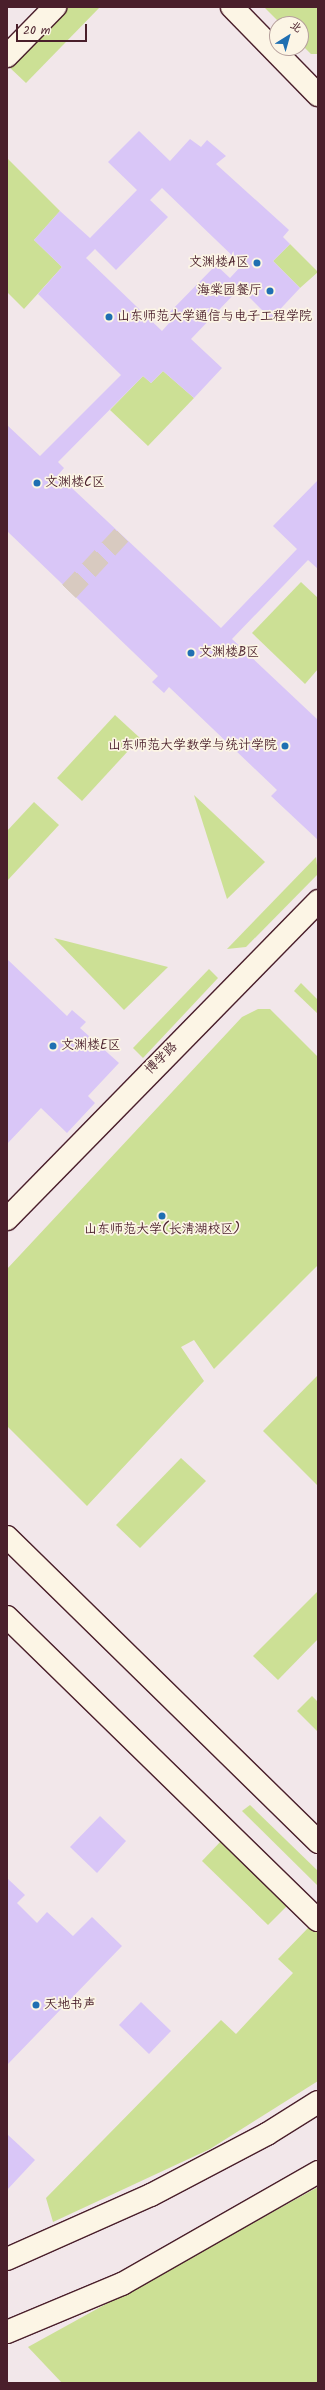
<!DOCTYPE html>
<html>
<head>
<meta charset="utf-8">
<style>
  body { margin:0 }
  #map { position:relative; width:325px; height:2390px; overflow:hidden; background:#fcf5e5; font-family:Kalam,"LXGW WenKai TC",sans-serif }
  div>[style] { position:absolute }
  .built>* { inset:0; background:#f2e7ea }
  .green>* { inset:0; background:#cce095 }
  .building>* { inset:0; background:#d9c6f7 }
  .pedestrian-tunnel>* { height:19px; margin-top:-9.5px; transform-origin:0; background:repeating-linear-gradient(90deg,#d8cac0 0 19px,transparent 0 29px) }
  .roads { filter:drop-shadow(1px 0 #4a1f2b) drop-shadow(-1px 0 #4a1f2b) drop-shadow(0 1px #4a1f2b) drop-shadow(0 -1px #4a1f2b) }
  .minor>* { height:22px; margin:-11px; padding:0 11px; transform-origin:11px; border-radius:11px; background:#fcf5e5 }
  .dots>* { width:11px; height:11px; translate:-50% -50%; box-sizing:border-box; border:2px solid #fcf5e5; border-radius:50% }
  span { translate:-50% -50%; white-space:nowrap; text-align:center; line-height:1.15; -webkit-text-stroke:3.5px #fcf5e5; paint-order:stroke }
  .poi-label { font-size:13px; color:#4a1f2b }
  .right { translate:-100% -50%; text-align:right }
  .left { translate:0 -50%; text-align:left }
  .street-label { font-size:13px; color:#4a1f2b }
  .frame { position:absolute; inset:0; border:8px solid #4a1f2b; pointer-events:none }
  .north { position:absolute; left:269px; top:16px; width:40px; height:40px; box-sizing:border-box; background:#fcf5e5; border:1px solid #b59f9b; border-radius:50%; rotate:37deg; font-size:11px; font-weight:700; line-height:16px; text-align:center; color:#4a1f2b }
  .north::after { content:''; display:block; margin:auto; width:14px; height:18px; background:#1f6fb2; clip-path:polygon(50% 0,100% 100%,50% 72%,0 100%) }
  .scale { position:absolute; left:16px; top:24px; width:71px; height:18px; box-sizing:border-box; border:2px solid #4a1f2b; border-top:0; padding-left:5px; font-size:12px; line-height:14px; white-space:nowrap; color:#4a1f2b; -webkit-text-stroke:3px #fcf5e5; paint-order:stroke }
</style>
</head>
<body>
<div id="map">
  <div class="built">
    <div style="clip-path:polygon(evenodd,7px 7px,318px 7px,318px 2383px,7px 2383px,7px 7px,277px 24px,301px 24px,301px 48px,277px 48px,277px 24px)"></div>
  </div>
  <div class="green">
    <div style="clip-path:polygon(65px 7px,100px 7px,26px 83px,7px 65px)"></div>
    <div style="clip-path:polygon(264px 7px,318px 7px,318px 54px,311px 54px,301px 44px,301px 24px,281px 24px)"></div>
    <div style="clip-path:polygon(7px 158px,60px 211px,34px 240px,62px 267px,24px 309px,7px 292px)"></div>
    <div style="clip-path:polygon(290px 244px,318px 272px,300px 288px,273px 261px)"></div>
    <div style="clip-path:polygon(163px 371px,194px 398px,148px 446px,110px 410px,143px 376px,151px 383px)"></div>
    <div style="clip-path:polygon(301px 582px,318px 598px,318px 669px,305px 684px,252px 633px)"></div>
    <div style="clip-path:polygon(115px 715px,140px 738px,82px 801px,57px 778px)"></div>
    <div style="clip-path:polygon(194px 795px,265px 862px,227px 899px)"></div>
    <div style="clip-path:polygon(34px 802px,59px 825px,7px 881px,7px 831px)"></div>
    <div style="clip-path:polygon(316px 857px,318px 874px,246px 947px,227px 949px)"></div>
    <div style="clip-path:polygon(54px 938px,168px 967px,124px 1010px)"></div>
    <div style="clip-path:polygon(209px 969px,218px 978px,143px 1058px,133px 1048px)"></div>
    <div style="clip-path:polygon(301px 983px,318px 1000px,318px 1014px,294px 991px)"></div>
    <div style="clip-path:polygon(258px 1009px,270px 1009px,318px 1057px,318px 1265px,214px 1369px,194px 1340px,181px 1347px,204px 1381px,87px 1506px,7px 1426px,7px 1269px,242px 1017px)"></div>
    <div style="clip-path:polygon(318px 1375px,318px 1486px,263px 1431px)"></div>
    <div style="clip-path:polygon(181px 1458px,206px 1481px,140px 1548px,116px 1525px)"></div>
    <div style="clip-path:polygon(318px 1591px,318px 1639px,278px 1680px,253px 1656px)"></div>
    <div style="clip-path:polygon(312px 1696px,318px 1702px,318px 1732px,297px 1711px)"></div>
    <div style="clip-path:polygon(250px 1805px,318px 1871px,318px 1886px,242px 1811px)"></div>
    <div style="clip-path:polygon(222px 1840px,288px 1905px,268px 1925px,202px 1861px)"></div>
    <div style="clip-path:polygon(310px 1926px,318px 1933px,318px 2081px,210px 2149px,53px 2222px,46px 2198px,221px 2020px,236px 2034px,293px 1973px,278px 1959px)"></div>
    <div style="clip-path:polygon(318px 2187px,318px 2383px,62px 2383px,28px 2347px)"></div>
  </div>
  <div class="building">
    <div style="clip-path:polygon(evenodd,139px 131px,170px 161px,190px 139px,201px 147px,207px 140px,226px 156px,216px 164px,289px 230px,283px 237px,290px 244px,273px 261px,300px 288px,271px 319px,240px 288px,191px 339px,222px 368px,194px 398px,163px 371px,151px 383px,143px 376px,58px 462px,64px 468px,58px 475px,221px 628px,297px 549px,273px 526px,318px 480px,318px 569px,308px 560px,232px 639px,318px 720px,318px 840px,271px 796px,277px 790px,169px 687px,164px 693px,152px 682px,158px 676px,7px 531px,7px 425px,40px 456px,121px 375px,38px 294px,62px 267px,34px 240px,60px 211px,90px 238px,137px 190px,108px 162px,139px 131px,162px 188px,242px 265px,230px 278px,216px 265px,165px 317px,170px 322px,162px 331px,86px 258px,95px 249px,116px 270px,168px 217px,150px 200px,162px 188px)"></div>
    <div style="clip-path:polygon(7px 959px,67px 1016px,72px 1010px,86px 1022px,80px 1028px,119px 1063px,88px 1096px,95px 1103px,67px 1133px,41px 1108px,7px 1144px)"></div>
    <div style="clip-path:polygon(100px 1816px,126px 1841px,97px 1873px,70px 1847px)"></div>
    <div style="clip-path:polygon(7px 1878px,25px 1895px,17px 1903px,37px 1923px,47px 1912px,73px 1936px,92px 1917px,122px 1946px,7px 2065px)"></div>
    <div style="clip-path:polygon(141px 2002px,171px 2031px,149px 2054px,119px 2025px)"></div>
    <div style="clip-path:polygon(7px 2134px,35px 2160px,7px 2190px)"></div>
  </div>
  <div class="pedestrian-tunnel">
    <div style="left:69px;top:591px;width:78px;rotate:-47.1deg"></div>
  </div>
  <div class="roads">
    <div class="minor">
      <div style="left:232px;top:7px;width:123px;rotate:45.7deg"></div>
      <div style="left:7px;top:56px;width:69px;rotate:-45.6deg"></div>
      <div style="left:7px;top:1219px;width:445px;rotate:-45.6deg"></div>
      <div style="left:7px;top:1537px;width:436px;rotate:44.4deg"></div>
      <div style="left:7px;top:1617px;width:434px;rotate:44.3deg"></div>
      <div style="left:7px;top:2259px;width:158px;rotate:-24deg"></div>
      <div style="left:151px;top:2195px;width:131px;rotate:-27.7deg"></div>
      <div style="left:267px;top:2134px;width:60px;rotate:-32.1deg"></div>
      <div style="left:7px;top:2332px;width:125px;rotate:-22.7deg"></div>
      <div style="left:122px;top:2284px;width:226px;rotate:-29.7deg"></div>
    </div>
  </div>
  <div class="dots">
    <div style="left:257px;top:263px;background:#1f6fb2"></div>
    <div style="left:270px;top:291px;background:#1f6fb2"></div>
    <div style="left:109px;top:317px;background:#1f6fb2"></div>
    <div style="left:37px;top:483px;background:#1f6fb2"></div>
    <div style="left:191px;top:653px;background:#1f6fb2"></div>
    <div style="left:285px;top:746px;background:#1f6fb2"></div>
    <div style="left:53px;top:1046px;background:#1f6fb2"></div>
    <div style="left:162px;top:1216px;background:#1f6fb2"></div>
    <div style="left:36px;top:2005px;background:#1f6fb2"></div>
  </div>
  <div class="poi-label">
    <span class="right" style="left:249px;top:263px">文渊楼A区</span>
    <span class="right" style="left:262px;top:291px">海棠园餐厅</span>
    <span class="left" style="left:117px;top:317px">山东师范大学通信与电子工程学院</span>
    <span class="left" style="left:45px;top:483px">文渊楼C区</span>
    <span class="left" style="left:199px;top:653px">文渊楼B区</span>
    <span class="right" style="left:277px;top:746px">山东师范大学数学与统计学院</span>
    <span class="left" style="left:61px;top:1046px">文渊楼E区</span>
    <span style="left:162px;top:1230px">山东师范大学(长清湖校区)</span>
    <span class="left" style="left:44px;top:2005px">天地书声</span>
  </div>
  <div class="street-label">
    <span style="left:162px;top:1059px;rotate:-45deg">博学路</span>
  </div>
  <div class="frame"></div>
  <div class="north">北</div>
  <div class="scale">20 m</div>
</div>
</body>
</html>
